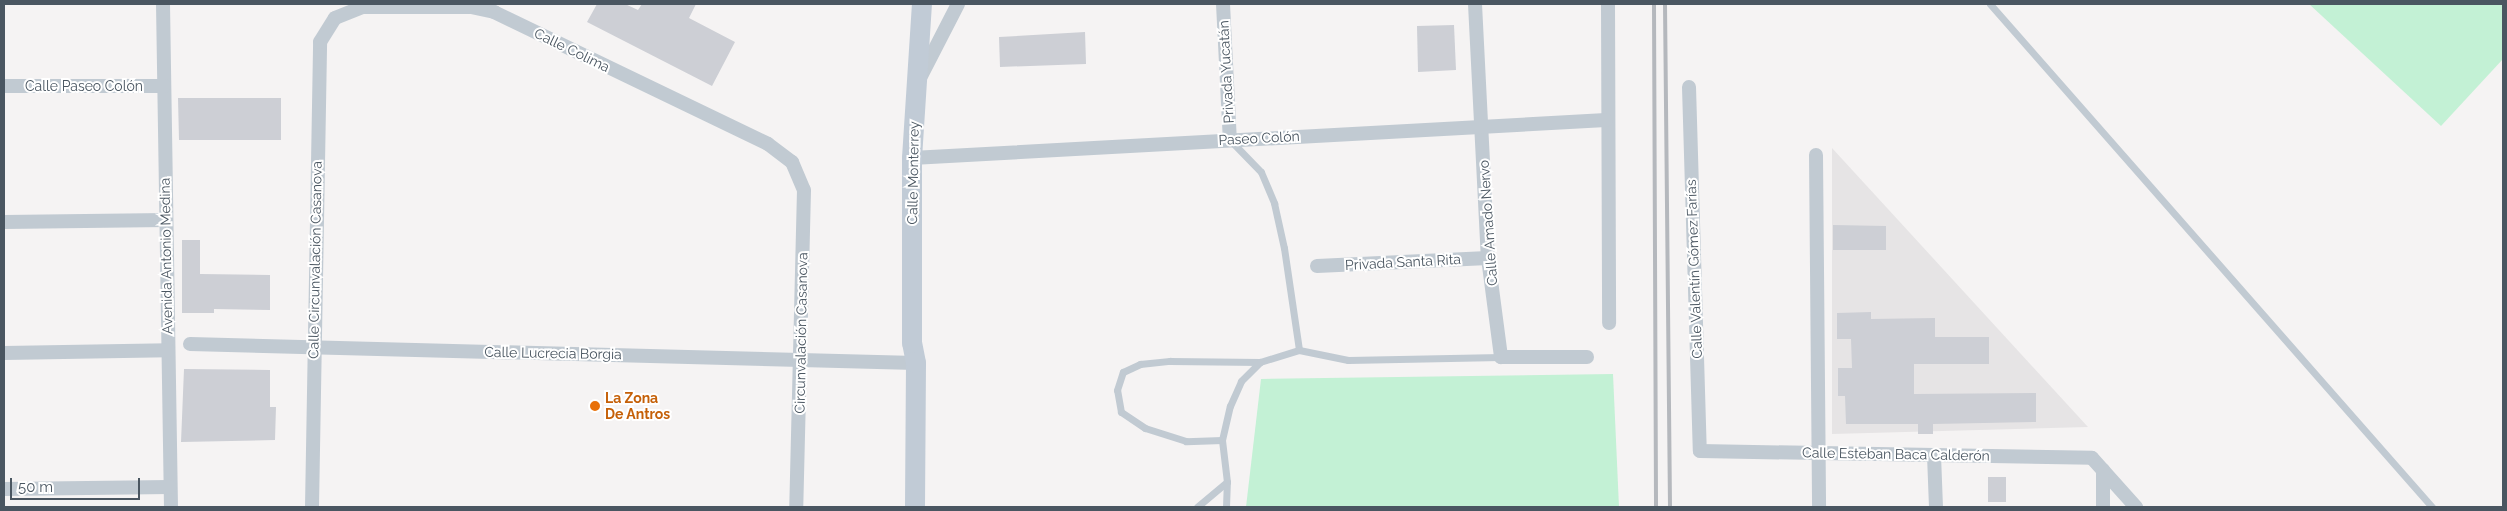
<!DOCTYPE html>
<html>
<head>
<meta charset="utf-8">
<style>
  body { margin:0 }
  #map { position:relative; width:2507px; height:511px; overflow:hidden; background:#f5f3f3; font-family:Raleway,sans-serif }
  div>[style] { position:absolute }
  .education>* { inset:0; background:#e6e4e5 }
  .green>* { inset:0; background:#c3f1d5 }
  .building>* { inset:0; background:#cdcfd5 }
  .lane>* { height:7px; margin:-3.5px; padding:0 3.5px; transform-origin:3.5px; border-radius:3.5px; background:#c1cad2 }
  .street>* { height:14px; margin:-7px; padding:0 7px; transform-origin:7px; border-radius:7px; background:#c1cad2 }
  .secondary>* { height:20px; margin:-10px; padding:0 10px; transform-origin:10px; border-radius:10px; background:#c1cbd6 }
  .rail>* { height:4px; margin:-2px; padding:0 2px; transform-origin:2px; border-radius:2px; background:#b5b8bd }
  .dots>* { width:14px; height:14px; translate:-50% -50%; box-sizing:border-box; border:2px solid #fff; border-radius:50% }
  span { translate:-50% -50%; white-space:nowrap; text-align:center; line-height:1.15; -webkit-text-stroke:4px #fff; paint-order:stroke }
  .street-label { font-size:14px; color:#4a5661 }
  .food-label { font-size:14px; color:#c56008; font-weight:700 }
  .left { translate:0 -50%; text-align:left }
  .frame { position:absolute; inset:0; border:5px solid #4a5661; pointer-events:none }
  .scale { position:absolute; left:10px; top:478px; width:130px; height:22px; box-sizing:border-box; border:2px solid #4a5661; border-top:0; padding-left:6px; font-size:15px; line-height:18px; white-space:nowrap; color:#4a5661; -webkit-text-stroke:4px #fff; paint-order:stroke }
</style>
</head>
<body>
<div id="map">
  <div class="education">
    <div style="clip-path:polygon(1832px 148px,2088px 427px,1832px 434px)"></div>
  </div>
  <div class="green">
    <div style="clip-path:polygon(2309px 4px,2503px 4px,2503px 59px,2441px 126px)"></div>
    <div style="clip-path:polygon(1613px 374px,1619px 507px,1246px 507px,1261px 379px)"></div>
  </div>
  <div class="building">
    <div style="clip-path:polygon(597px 4px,625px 4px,638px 10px,642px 4px,696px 4px,689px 18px,735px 42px,712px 86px,587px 22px)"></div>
    <div style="clip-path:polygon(1454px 25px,1456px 70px,1418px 72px,1417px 26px)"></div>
    <div style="clip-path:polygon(1085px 32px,1086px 64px,1000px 67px,999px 37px)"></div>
    <div style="clip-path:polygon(178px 98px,281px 98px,281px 140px,179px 140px)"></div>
    <div style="clip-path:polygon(1833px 225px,1886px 226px,1886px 250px,1833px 250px)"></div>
    <div style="clip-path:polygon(182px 240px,200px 240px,200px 274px,270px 275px,270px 310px,214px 309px,214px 313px,182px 313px)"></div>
    <div style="clip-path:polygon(1871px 312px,1871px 319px,1935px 318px,1935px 337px,1989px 337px,1989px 364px,1914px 364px,1914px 394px,2036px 393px,2036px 422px,1933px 424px,1933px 434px,1918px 434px,1918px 424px,1846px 424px,1845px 396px,1838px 396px,1838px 368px,1852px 368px,1851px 339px,1837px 339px,1837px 313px)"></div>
    <div style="clip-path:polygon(184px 369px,270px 370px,270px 407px,276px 407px,275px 440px,181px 442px)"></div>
    <div style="clip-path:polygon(1988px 477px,2006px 477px,2006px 502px,1988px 502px)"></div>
  </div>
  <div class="lane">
    <div style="left:1990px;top:4px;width:670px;rotate:48.69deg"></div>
    <div style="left:1231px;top:141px;width:43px;rotate:45.9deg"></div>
    <div style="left:1261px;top:172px;width:34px;rotate:67deg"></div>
    <div style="left:1274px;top:203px;width:46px;rotate:77.5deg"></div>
    <div style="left:1284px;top:248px;width:103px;rotate:81.6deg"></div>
    <div style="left:1299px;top:350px;width:50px;rotate:11.5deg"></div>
    <div style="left:1348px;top:360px;width:153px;rotate:-1.1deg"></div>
    <div style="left:1222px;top:440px;width:36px;rotate:178deg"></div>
    <div style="left:1186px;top:441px;width:43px;rotate:-162.4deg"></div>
    <div style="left:1145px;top:428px;width:29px;rotate:-146deg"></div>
    <div style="left:1121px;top:412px;width:22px;rotate:-100deg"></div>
    <div style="left:1117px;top:390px;width:19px;rotate:-72deg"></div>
    <div style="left:1123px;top:372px;width:19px;rotate:-25deg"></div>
    <div style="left:1140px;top:364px;width:30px;rotate:-6deg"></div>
    <div style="left:1170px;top:361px;width:90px;rotate:0.6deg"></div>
    <div style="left:1260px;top:362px;width:41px;rotate:-17.1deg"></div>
    <div style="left:1197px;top:507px;width:39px;rotate:-40deg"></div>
    <div style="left:1227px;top:482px;width:42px;rotate:-96.8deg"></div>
    <div style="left:1222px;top:440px;width:35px;rotate:-77deg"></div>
    <div style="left:1230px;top:406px;width:27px;rotate:-66deg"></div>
    <div style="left:1241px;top:381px;width:27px;rotate:-45deg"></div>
    <div style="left:1226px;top:507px;width:25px;rotate:-88deg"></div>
  </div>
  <div class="street">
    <div style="left:163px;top:4px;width:503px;rotate:89.09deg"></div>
    <div style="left:1223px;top:4px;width:136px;rotate:87.1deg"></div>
    <div style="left:1475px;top:4px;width:254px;rotate:87.1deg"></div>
    <div style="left:1488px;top:258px;width:100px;rotate:82.5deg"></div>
    <div style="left:1501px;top:357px;width:86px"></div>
    <div style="left:1608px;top:4px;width:319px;rotate:89.8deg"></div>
    <div style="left:921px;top:76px;width:81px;rotate:-62.8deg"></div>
    <div style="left:4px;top:86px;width:160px"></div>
    <div style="left:1689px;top:87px;width:364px;rotate:88.3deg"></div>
    <div style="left:1700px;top:451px;width:392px;rotate:1deg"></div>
    <div style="left:2092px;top:458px;width:66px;rotate:48.1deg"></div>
    <div style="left:1816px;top:155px;width:352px;rotate:89.5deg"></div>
    <div style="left:912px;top:158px;width:695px;rotate:-3.13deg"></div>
    <div style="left:4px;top:222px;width:162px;rotate:-0.7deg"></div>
    <div style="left:1317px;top:266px;width:171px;rotate:-2.7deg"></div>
    <div style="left:190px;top:344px;width:726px;rotate:1.5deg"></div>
    <div style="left:4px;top:353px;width:164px;rotate:-1deg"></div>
    <div style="left:1934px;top:455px;width:52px;rotate:87.8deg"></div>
    <div style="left:2103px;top:470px;width:37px;rotate:90deg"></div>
    <div style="left:4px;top:489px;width:166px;rotate:-0.7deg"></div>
    <div style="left:312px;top:507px;width:465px;rotate:-89deg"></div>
    <div style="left:320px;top:42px;width:28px;rotate:-58deg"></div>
    <div style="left:335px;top:18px;width:29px;rotate:-22deg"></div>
    <div style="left:362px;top:7px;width:109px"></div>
    <div style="left:471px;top:7px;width:24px;rotate:12deg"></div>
    <div style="left:494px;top:12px;width:304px;rotate:25.7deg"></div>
    <div style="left:768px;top:144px;width:30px;rotate:37deg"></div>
    <div style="left:792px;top:162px;width:30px;rotate:67deg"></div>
    <div style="left:804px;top:190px;width:317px;rotate:91.4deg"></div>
  </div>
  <div class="secondary">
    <div style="left:915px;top:507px;width:144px;rotate:-89.6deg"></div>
    <div style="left:916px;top:363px;width:20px;rotate:-101deg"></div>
    <div style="left:912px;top:343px;width:185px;rotate:-90deg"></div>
    <div style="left:912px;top:158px;width:154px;rotate:-86.3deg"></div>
  </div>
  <div class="rail">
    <div style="left:1654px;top:4px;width:503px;rotate:89.77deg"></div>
    <div style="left:1665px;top:4px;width:503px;rotate:89.43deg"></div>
  </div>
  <div class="dots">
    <div style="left:595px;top:406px;background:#e8710a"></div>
  </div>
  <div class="street-label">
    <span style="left:572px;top:50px;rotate:26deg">Calle Colima</span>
    <span style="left:1226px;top:72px;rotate:-93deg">Privada Yucatán</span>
    <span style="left:84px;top:86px">Calle Paseo Colón</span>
    <span style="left:1259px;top:138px;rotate:-3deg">Paseo Colón</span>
    <span style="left:913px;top:173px;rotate:-89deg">Calle Monterrey</span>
    <span style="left:1488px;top:223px;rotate:-94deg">Calle Amado Nervo</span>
    <span style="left:166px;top:256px;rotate:-91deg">Avenida Antonio Medina</span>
    <span style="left:315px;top:260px;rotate:-89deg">Calle Circunvalación Casanova</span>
    <span style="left:1403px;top:262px;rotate:-3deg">Privada Santa Rita</span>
    <span style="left:1694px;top:269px;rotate:-92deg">Calle Valentín Gómez Farías</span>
    <span style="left:801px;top:333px;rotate:-89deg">Circunvalación Casanova</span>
    <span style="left:553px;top:353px;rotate:1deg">Calle Lucrecia Borgia</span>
    <span style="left:1896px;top:454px;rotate:1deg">Calle Esteban Baca Calderón</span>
  </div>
  <div class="food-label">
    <span class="left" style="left:605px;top:406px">La Zona<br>De Antros</span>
  </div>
  <div class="frame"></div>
  <div class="scale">50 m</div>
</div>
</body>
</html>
